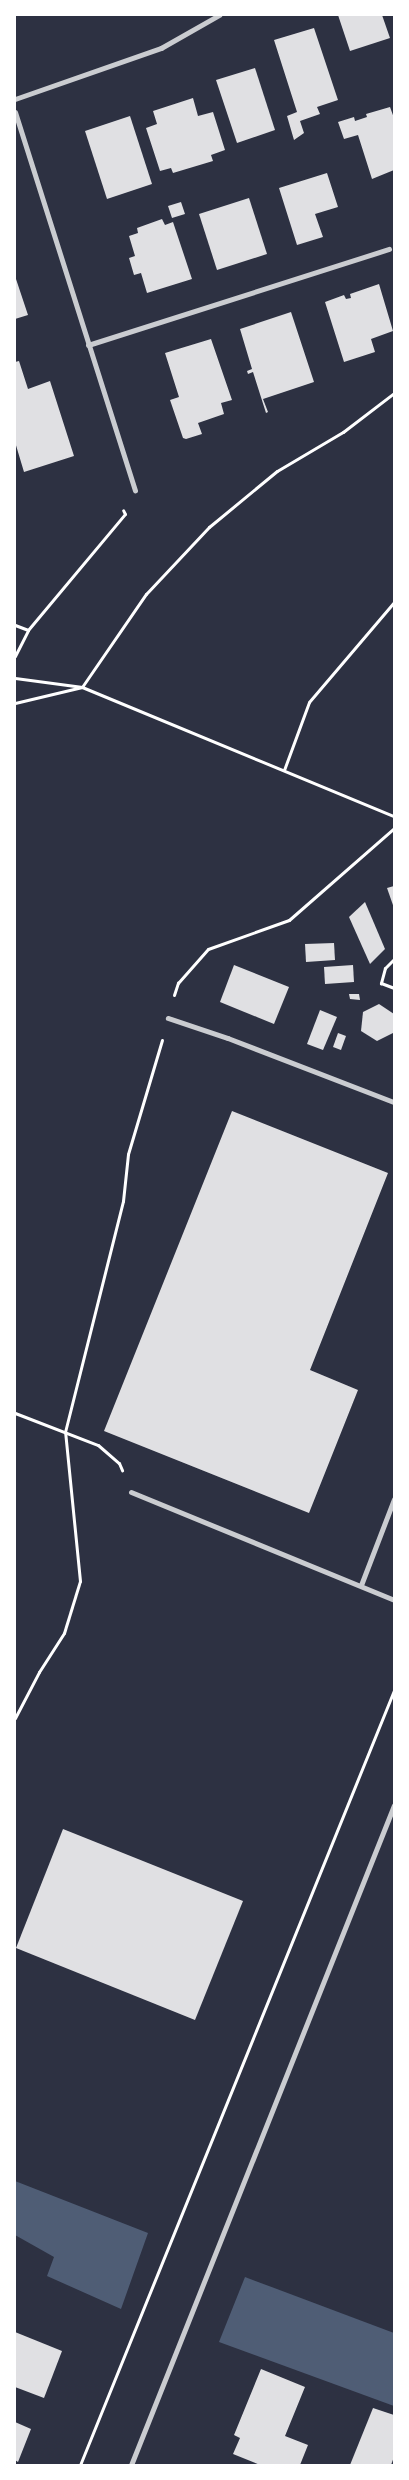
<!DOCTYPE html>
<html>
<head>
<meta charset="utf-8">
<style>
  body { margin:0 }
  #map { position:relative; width:409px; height:2480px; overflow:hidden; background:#2d3142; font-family:"Roboto Serif",serif }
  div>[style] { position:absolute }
  .water>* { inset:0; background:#4f5d75 }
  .building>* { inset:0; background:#e0e0e3 }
  .path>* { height:3px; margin:-1.5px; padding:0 1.5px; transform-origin:1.5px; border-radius:1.5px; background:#fff }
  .pedestrian>* { height:4.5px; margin:-2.25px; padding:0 2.25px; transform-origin:2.25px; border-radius:2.25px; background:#caccd0 }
  .minor>* { height:5px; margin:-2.5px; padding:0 2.5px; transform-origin:2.5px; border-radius:2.5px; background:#caccd0 }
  span { translate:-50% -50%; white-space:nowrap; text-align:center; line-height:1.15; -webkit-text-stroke:4px #fff; paint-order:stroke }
  .frame { position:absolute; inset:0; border:16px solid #fff; pointer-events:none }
</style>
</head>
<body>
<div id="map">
  <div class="water">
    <div style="clip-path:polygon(15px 2181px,148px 2233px,121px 2309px,47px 2276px,54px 2257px,15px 2235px)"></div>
    <div style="clip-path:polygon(245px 2277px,394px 2333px,394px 2406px,219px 2342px)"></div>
  </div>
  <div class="building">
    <div style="clip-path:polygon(338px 15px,382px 15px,390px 38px,350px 51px)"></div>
    <div style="clip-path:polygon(314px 28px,338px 100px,317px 107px,320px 114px,300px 121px,304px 133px,294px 140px,287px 116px,297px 112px,274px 40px)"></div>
    <div style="clip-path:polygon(255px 68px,275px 130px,237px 143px,216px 80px)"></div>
    <div style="clip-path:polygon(193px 98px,198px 116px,213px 112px,225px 150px,211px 155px,213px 161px,173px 173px,171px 168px,160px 171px,146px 128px,157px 124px,153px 111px)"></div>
    <div style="clip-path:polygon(390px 107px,394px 118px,394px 170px,372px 179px,358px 135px,344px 139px,338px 122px,354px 117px,355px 121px,367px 117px,366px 114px)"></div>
    <div style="clip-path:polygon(130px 116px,152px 184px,107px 199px,85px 131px)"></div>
    <div style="clip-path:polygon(327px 173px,338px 207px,315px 214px,323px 237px,297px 245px,279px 188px)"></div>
    <div style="clip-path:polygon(249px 198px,267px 254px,217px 270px,199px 214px)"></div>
    <div style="clip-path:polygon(181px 202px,185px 214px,172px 218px,168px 206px)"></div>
    <div style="clip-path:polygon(162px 219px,165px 225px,173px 222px,192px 279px,147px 293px,141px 273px,134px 275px,129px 258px,135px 256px,129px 236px,138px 233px,137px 228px)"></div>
    <div style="clip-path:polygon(15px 276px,28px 315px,15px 319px)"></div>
    <div style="clip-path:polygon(379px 284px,393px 331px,371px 339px,375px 352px,344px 362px,325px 302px,344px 295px,346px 299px,351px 298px,350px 294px)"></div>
    <div style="clip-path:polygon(291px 312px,314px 382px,263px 399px,268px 412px,266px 413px,253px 372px,248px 374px,247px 371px,252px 369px,240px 329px)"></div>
    <div style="clip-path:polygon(211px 339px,232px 400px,221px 403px,224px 414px,198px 423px,202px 434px,186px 439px,183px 438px,170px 400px,179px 397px,165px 353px)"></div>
    <div style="clip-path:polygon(19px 361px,28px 389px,50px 381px,74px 456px,24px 472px,15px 442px,15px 362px)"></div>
    <div style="clip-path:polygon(394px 886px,394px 908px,387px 888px)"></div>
    <div style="clip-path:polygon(365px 902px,385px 949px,370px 964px,349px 917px)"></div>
    <div style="clip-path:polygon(334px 943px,335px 960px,306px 962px,305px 944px)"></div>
    <div style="clip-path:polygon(234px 965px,289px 987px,274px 1024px,220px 1002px)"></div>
    <div style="clip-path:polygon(353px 965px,354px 982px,325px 984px,324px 967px)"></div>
    <div style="clip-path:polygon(349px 994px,359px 994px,360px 1000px,350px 999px)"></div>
    <div style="clip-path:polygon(379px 1004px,394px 1014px,393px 1033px,377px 1041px,361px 1031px,363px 1012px)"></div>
    <div style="clip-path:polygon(320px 1010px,337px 1017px,323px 1050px,307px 1044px)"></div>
    <div style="clip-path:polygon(338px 1033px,346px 1036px,341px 1050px,333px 1047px)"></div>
    <div style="clip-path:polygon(232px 1111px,388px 1173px,310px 1370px,358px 1390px,309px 1513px,104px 1431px)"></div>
    <div style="clip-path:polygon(63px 1829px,243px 1901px,195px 2020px,16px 1948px)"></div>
    <div style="clip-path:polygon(15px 2332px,62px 2351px,44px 2398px,15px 2387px)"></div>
    <div style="clip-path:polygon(261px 2369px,305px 2387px,285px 2436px,308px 2445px,300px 2465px,260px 2465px,233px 2454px,240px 2438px,234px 2435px)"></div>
    <div style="clip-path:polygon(373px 2408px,394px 2415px,394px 2457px,391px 2465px,350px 2465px)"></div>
    <div style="clip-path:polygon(15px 2422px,31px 2429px,18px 2462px,15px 2460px)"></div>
  </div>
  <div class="path">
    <div style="left:15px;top:625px;width:14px;rotate:21deg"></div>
    <div style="left:15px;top:656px;width:29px;rotate:-63deg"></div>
    <div style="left:28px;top:630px;width:151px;rotate:-50.1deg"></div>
    <div style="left:125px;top:514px;width:4px;rotate:-117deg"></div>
    <div style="left:15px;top:678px;width:68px;rotate:7.7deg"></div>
    <div style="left:82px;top:687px;width:338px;rotate:22.5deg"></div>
    <div style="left:15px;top:703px;width:69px;rotate:-13.4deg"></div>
    <div style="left:82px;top:687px;width:113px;rotate:-55.5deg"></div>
    <div style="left:146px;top:594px;width:92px;rotate:-46.8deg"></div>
    <div style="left:209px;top:527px;width:88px;rotate:-39.5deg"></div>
    <div style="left:277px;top:471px;width:77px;rotate:-30.6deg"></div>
    <div style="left:343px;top:432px;width:64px;rotate:-37.4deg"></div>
    <div style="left:284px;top:770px;width:72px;rotate:-69.8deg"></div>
    <div style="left:309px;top:702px;width:131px;rotate:-49.6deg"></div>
    <div style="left:394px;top:959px;width:13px;rotate:135deg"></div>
    <div style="left:385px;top:968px;width:16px;rotate:105deg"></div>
    <div style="left:381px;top:983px;width:14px;rotate:21deg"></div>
    <div style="left:174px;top:995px;width:13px;rotate:-72deg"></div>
    <div style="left:178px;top:983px;width:45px;rotate:-48.6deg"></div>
    <div style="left:208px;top:949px;width:86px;rotate:-19.7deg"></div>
    <div style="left:289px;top:920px;width:140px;rotate:-41.2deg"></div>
    <div style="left:15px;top:1413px;width:89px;rotate:21.1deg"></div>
    <div style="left:98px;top:1445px;width:28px;rotate:41deg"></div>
    <div style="left:119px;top:1463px;width:8px;rotate:67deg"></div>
    <div style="left:15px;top:1718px;width:52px;rotate:-62.4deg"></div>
    <div style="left:39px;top:1672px;width:46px;rotate:-57.3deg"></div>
    <div style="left:64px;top:1633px;width:54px;rotate:-72.9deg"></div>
    <div style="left:80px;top:1581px;width:150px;rotate:-95.7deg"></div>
    <div style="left:65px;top:1432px;width:238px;rotate:-75.9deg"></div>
    <div style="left:123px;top:1201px;width:47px;rotate:-83.9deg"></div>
    <div style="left:128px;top:1154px;width:119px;rotate:-73.4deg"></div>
    <div style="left:80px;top:2465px;width:836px;rotate:-67.94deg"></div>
  </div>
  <div class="pedestrian">
    <div style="left:168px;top:1018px;width:63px;rotate:18.4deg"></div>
    <div style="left:228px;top:1038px;width:178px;rotate:21.1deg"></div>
  </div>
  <div class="minor">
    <div style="left:15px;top:99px;width:155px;rotate:-19.3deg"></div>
    <div style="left:161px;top:48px;width:67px;rotate:-29.6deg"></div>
    <div style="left:15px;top:112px;width:397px;rotate:72.4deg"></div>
    <div style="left:88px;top:345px;width:316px;rotate:-17.7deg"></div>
    <div style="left:131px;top:1492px;width:284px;rotate:22.3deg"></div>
    <div style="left:361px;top:1585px;width:92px;rotate:-69deg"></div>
    <div style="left:131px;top:2465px;width:710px;rotate:-68.27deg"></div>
  </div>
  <div class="frame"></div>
</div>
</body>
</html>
